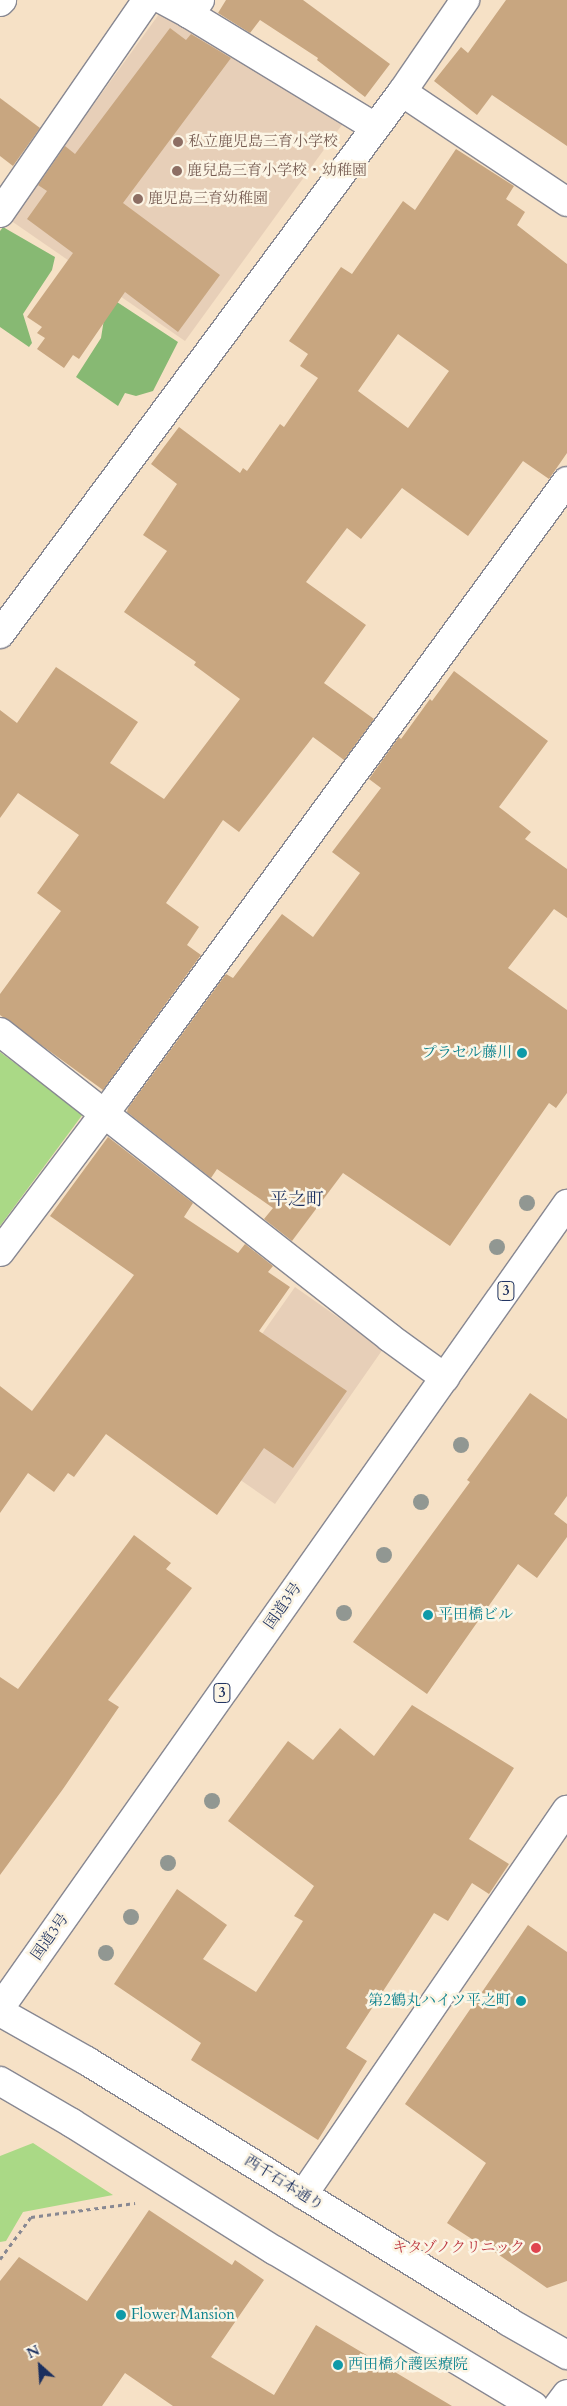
<!DOCTYPE html>
<html>
<head>
<meta charset="utf-8">
<style>
  body { margin:0 }
  #map { position:relative; width:567px; height:2406px; overflow:hidden; background:#f6e1c6; font-family:Cardo,"Noto Serif JP",serif }
  div>[style] { position:absolute }
  .built>* { inset:0; background:#e7cfb8 }
  .green>* { inset:0; background:#aad986 }
  .forest>* { inset:0; background:#87b973 }
  .building>* { inset:0; background:#c8a680 }
  .path>* { height:3px; margin-top:-1.5px; transform-origin:0; background:repeating-linear-gradient(90deg,#888892 0 4px,transparent 0 8px) }
  .roads { filter:drop-shadow(1px 0 #888892) drop-shadow(-1px 0 #888892) drop-shadow(0 1px #888892) drop-shadow(0 -1px #888892) }
  .minor>* { height:28px; margin:-14px; padding:0 14px; transform-origin:14px; border-radius:14px; background:#fff }
  .major>* { height:28px; margin:-14px; padding:0 14px; transform-origin:14px; border-radius:14px; background:#fff }
  .highway>* { height:28px; margin:-14px; padding:0 14px; transform-origin:14px; border-radius:14px; background:#fff }
  .trees>* { width:16px; height:16px; margin:-8px; border-radius:50%; background:#919792 }
  .dots>* { width:14px; height:14px; translate:-50% -50%; box-sizing:border-box; border:2px solid #fcf5e5; border-radius:50% }
  span { translate:-50% -50%; white-space:nowrap; text-align:center; line-height:1.15; -webkit-text-stroke:5px #fcf5e5; paint-order:stroke }
  .shield-label span { padding:1px 4px; background:#fcf5e5; border:1px solid; border-radius:4px; -webkit-text-stroke-width:0 }
  .shield-label { font-size:14px; color:#1b2f5e; font-weight:700 }
  .education-label { font-size:15px; color:#785e54 }
  .left { translate:0 -50%; text-align:left }
  .culture-label { font-size:15px; color:#0d838f }
  .right { translate:-100% -50%; text-align:right }
  .street-label { font-size:15px; color:#1b2f5e }
  .health-label { font-size:15px; color:#be3a42 }
  .quarter-label { font-size:18px; color:#1b2f5e }
  .north { position:absolute; left:15px; top:2341px; width:50px; height:50px; -webkit-text-stroke:4px #fcf5e5; paint-order:stroke; rotate:334deg; font-size:14px; font-weight:700; line-height:20px; text-align:center; color:#1b2f5e }
  .north::after { content:''; display:block; margin:auto; width:18px; height:22px; background:#1b2f5e; clip-path:polygon(50% 0,100% 100%,50% 72%,0 100%) }
</style>
</head>
<body>
<div id="map">
  <div class="built">
    <div style="clip-path:polygon(162px 10px,344px 122px,185px 341px,10px 220px)"></div>
    <div style="clip-path:polygon(295px 1287px,383px 1349px,275px 1504px,132px 1405px,250px 1351px)"></div>
  </div>
  <div class="green">
    <div style="clip-path:polygon(0 1052px,83px 1114px,0 1226px)"></div>
    <div style="clip-path:polygon(33px 2143px,113px 2195px,23px 2212px,6px 2241px,0 2242px,0 2156px)"></div>
  </div>
  <div class="forest">
    <div style="clip-path:polygon(3px 227px,55px 257px,52px 270px,23px 314px,32px 343px,29px 347px,0 327px,0 231px)"></div>
    <div style="clip-path:polygon(117px 302px,178px 342px,153px 391px,136px 396px,125px 393px,118px 406px,76px 377px,101px 338px,104px 319px)"></div>
  </div>
  <div class="building">
    <div style="clip-path:polygon(226px 0,303px 0,390px 64px,365px 97px,317px 60px,318px 58px,260px 20px,250px 33px,218px 13px)"></div>
    <div style="clip-path:polygon(506px 0,567px 0,567px 146px,492px 95px,477px 115px,434px 81px,461px 47px,468px 53px)"></div>
    <div style="clip-path:polygon(170px 28px,186px 40px,191px 34px,231px 58px,123px 203px,220px 275px,178px 332px,125px 292px,79px 359px,73px 355px,64px 368px,37px 349px,45px 338px,37px 333px,42px 327px,27px 317px,73px 253px,27px 219px,47px 191px,38px 185px,65px 146px,75px 154px)"></div>
    <div style="clip-path:polygon(0 98px,40px 128px,13px 166px,0 156px)"></div>
    <div style="clip-path:polygon(evenodd,456px 149px,514px 186px,506px 199px,525px 212px,517px 225px,567px 264px,567px 453px,549px 479px,523px 461px,468px 536px,402px 488px,361px 539px,347px 528px,306px 582px,366px 625px,324px 683px,374px 719px,344px 760px,313px 737px,239px 832px,223px 820px,166px 903px,199px 927px,187px 945px,201px 955px,103px 1090px,0 1015px,0 994px,61px 911px,37px 893px,79px 835px,18px 793px,0 818px,0 710px,17px 723px,56px 667px,138px 722px,110px 763px,164px 799px,240px 699px,194px 665px,196px 662px,124px 612px,167px 551px,143px 535px,177px 484px,151px 464px,179px 427px,240px 473px,243px 468px,247px 471px,280px 424px,284px 427px,318px 378px,300px 366px,308px 354px,289px 341px,341px 267px,352px 274px,403px 201px,415px 210px,456px 149px,398px 334px,449px 371px,408px 428px,358px 391px,398px 334px)"></div>
    <div style="clip-path:polygon(454px 671px,548px 741px,499px 807px,531px 832px,525px 839px,567px 869px,567px 918px,554px 909px,508px 968px,567px 1010px,567px 1093px,556px 1108px,549px 1103px,450px 1246px,343px 1173px,292px 1241px,264px 1219px,273px 1208px,217px 1169px,211px 1178px,127px 1112px,128px 1108px,226px 974px,233px 978px,282px 914px,313px 937px,360px 873px,332px 852px,381px 788px,369px 779px,399px 737px,401px 739px,430px 699px,432px 701px)"></div>
    <div style="clip-path:polygon(108px 1137px,193px 1203px,184px 1217px,238px 1253px,245px 1244px,273px 1266px,268px 1272px,290px 1287px,259px 1331px,347px 1391px,293px 1468px,264px 1448px,217px 1515px,106px 1434px,74px 1477px,68px 1473px,54px 1492px,28px 1473px,0 1513px,0 1386px,32px 1411px,134px 1275px,50px 1216px)"></div>
    <div style="clip-path:polygon(530px 1393px,567px 1419px,567px 1496px,554px 1514px,567px 1524px,567px 1537px,537px 1578px,518px 1564px,427px 1694px,353px 1642px,470px 1482px,467px 1480px)"></div>
    <div style="clip-path:polygon(134px 1535px,171px 1563px,166px 1569px,192px 1588px,108px 1700px,119px 1707px,63px 1789px,0 1875px,0 1677px,18px 1689px)"></div>
    <div style="clip-path:polygon(412px 1705px,514px 1768px,469px 1839px,509px 1864px,489px 1894px,472px 1883px,448px 1921px,434px 1913px,346px 2048px,367px 2061px,318px 2140px,191px 2060px,201px 2043px,114px 1984px,177px 1889px,227px 1925px,203px 1959px,256px 1992px,303px 1921px,294px 1916px,314px 1886px,228px 1821px,288px 1741px,313px 1760px,340px 1728px,374px 1756px)"></div>
    <div style="clip-path:polygon(528px 1925px,567px 1952px,567px 2281px,547px 2288px,479px 2241px,478px 2243px,447px 2223px,486px 2163px,405px 2104px)"></div>
    <div style="clip-path:polygon(149px 2210px,232px 2265px,235px 2260px,264px 2280px,211px 2357px,274px 2395px,316px 2325px,452px 2406px,173px 2406px,125px 2373px,102px 2406px,0 2406px,0 2281px,19px 2257px,87px 2301px)"></div>
  </div>
  <div class="path">
    <div style="left:0;top:2259px;width:52px;rotate:-53.6deg"></div>
    <div style="left:31px;top:2217px;width:105px;rotate:-7.7deg"></div>
  </div>
  <div class="roads">
    <div class="minor">
      <div style="left:163px;top:0;width:30px;rotate:28deg"></div>
      <div style="left:200px;top:0;width:18px;rotate:128deg"></div>
      <div style="left:189px;top:14px;width:218px;rotate:31.3deg"></div>
      <div style="left:0;top:2px;width:3px;rotate:-45deg"></div>
      <div style="left:402px;top:92px;width:198px;rotate:33.7deg"></div>
      <div style="left:0;top:213px;width:259px;rotate:-55.4deg"></div>
      <div style="left:0;top:634px;width:675px;rotate:-53.44deg"></div>
      <div style="left:402px;top:92px;width:112px;rotate:-55.6deg"></div>
      <div style="left:0;top:1032px;width:496px;rotate:38.1deg"></div>
      <div style="left:390px;top:1338px;width:68px;rotate:36deg"></div>
      <div style="left:0;top:1252px;width:198px;rotate:-53deg"></div>
      <div style="left:119px;top:1094px;width:759px;rotate:-53.84deg"></div>
      <div style="left:0;top:2012px;width:100px;rotate:29.4deg"></div>
      <div style="left:87px;top:2061px;width:496px;rotate:31.7deg"></div>
      <div style="left:509px;top:2322px;width:67px;rotate:29.6deg"></div>
      <div style="left:0;top:2081px;width:83px;rotate:30.3deg"></div>
      <div style="left:72px;top:2123px;width:239px;rotate:32.2deg"></div>
      <div style="left:274px;top:2250px;width:303px;rotate:31deg"></div>
      <div style="left:303px;top:2195px;width:467px;rotate:-55.6deg"></div>
    </div>
    <div class="major">
      <div style="left:558px;top:2406px;width:15px;rotate:-53deg"></div>
    </div>
    <div class="highway">
      <div style="left:0;top:2008px;width:984px;rotate:-54.81deg"></div>
    </div>
  </div>
  <div class="trees">
    <div style="left:527px;top:1203px"></div>
    <div style="left:497px;top:1247px"></div>
    <div style="left:461px;top:1445px"></div>
    <div style="left:421px;top:1502px"></div>
    <div style="left:384px;top:1555px"></div>
    <div style="left:344px;top:1613px"></div>
    <div style="left:212px;top:1801px"></div>
    <div style="left:168px;top:1863px"></div>
    <div style="left:131px;top:1917px"></div>
    <div style="left:106px;top:1953px"></div>
  </div>
  <div class="dots">
    <div style="left:178px;top:142px;background:#8d6e63"></div>
    <div style="left:177px;top:171px;background:#8d6e63"></div>
    <div style="left:138px;top:199px;background:#8d6e63"></div>
    <div style="left:522px;top:1053px;background:#0f9aa8"></div>
    <div style="left:428px;top:1615px;background:#0f9aa8"></div>
    <div style="left:521px;top:2001px;background:#0f9aa8"></div>
    <div style="left:536px;top:2248px;background:#e0444e"></div>
    <div style="left:121px;top:2315px;background:#0f9aa8"></div>
    <div style="left:338px;top:2365px;background:#0f9aa8"></div>
  </div>
  <div class="shield-label">
    <span style="left:506px;top:1291px">3</span>
    <span style="left:222px;top:1693px">3</span>
  </div>
  <div class="education-label">
    <span class="left" style="left:188px;top:142px">私立鹿児島三育小学校</span>
    <span class="left" style="left:187px;top:171px">鹿兒島三育小学校・幼稚園</span>
    <span class="left" style="left:148px;top:199px">鹿児島三育幼稚園</span>
  </div>
  <div class="culture-label">
    <span class="right" style="left:512px;top:1053px">プラセル藤川</span>
    <span class="left" style="left:438px;top:1615px">平田橋ビル</span>
    <span class="right" style="left:511px;top:2001px">第2鶴丸ハイツ平之町</span>
    <span class="left" style="left:131px;top:2315px">Flower Mansion</span>
    <span class="left" style="left:348px;top:2365px">西田橋介護医療院</span>
  </div>
  <div class="street-label">
    <span style="left:283px;top:1606px;rotate:-55deg">国道3号</span>
    <span style="left:50px;top:1937px;rotate:-55deg">国道3号</span>
    <span style="left:284px;top:2183px;rotate:32deg">西千石本通り</span>
  </div>
  <div class="health-label">
    <span class="right" style="left:525px;top:2248px">キタゾノクリニック</span>
  </div>
  <div class="quarter-label">
    <span style="left:297px;top:1200px">平之町</span>
  </div>
  <div class="north">N</div>
</div>
</body>
</html>
